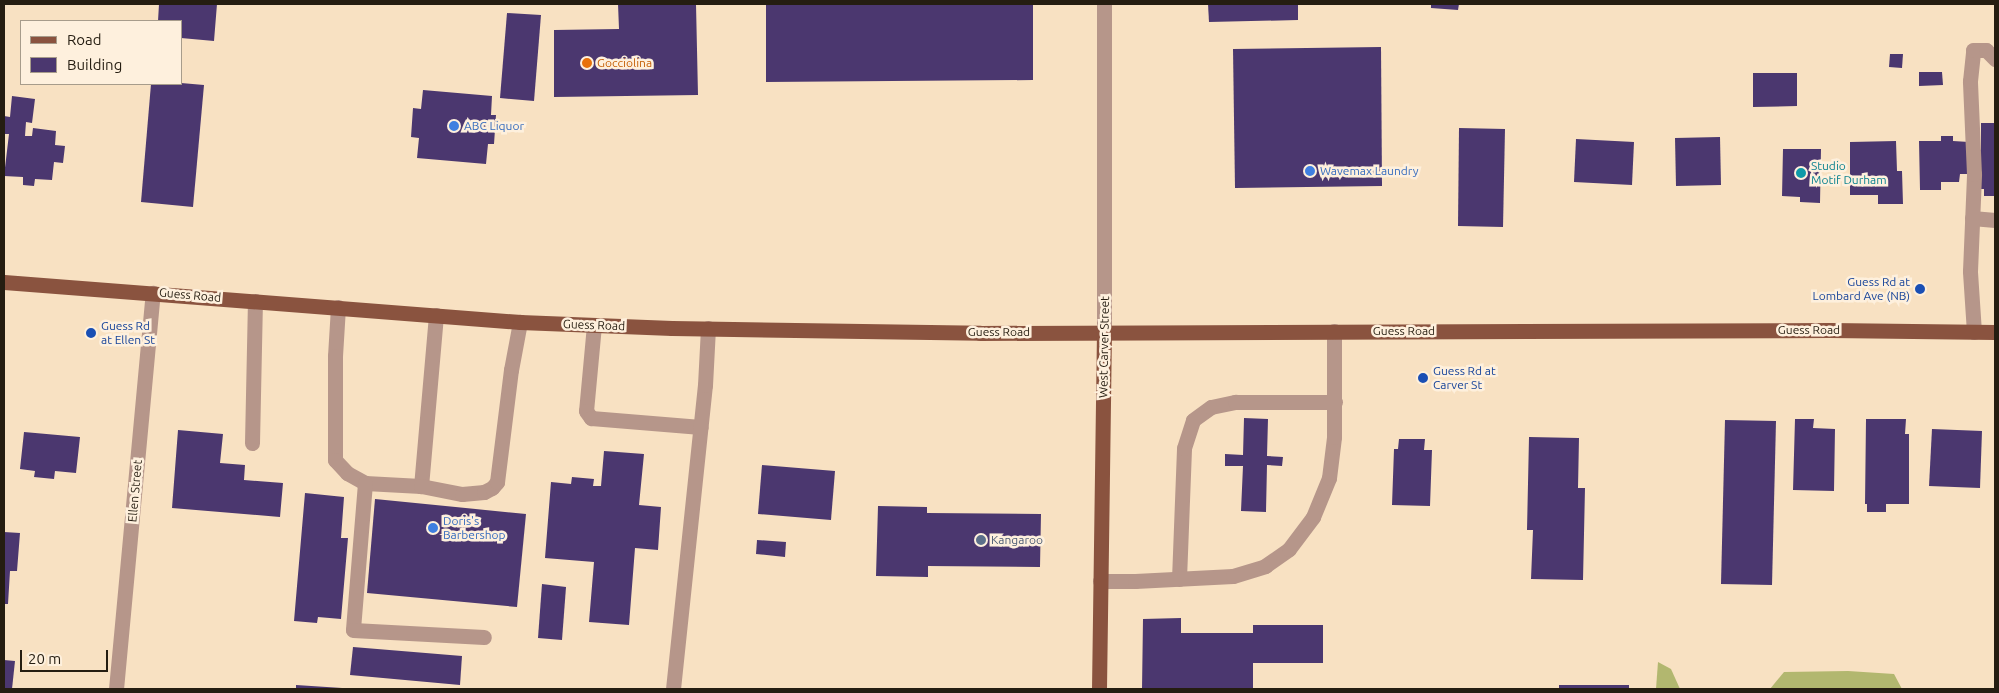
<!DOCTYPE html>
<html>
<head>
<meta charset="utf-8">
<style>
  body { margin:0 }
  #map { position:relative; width:1999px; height:693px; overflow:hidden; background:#f8e1c2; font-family:Ubuntu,sans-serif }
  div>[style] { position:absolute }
  .forest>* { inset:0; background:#b2b76f }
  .building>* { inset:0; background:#4b376f }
  .minor>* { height:15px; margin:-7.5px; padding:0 7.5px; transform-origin:7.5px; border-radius:7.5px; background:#b6968a }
  .major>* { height:15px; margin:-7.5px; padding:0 7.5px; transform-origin:7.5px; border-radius:7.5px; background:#8a533f }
  .dots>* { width:14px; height:14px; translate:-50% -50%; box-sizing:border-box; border:2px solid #fef0dd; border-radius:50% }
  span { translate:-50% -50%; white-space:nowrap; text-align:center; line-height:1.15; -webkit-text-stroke:5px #fef0dd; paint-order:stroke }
  .food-label { font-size:12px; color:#c56008 }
  .left { translate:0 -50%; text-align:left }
  .shop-label { font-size:12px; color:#366cbe }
  .culture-label { font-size:12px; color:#0d838f }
  .transit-label { font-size:12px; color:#164399 }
  .right { translate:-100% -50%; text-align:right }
  .street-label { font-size:12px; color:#251d11 }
  .service-label { font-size:12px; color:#4e5e75 }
  .frame { position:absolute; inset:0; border:5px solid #251d11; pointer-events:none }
  .legend { position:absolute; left:20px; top:20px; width:162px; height:65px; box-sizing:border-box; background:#fef0dd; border:1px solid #a79c8b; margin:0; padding:6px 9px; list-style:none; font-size:15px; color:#251d11 }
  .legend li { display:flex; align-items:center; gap:10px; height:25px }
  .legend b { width:25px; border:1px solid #a79c8b }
  .scale { position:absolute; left:20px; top:650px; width:88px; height:22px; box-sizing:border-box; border:2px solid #251d11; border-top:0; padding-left:6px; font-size:15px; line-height:18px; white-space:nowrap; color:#251d11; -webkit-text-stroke:4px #fef0dd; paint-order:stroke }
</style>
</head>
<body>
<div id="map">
  <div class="forest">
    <div style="clip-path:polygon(1658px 662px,1671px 669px,1680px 689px,1656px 689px)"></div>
    <div style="clip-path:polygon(1848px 671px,1894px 674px,1902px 689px,1770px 689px,1784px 672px)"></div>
  </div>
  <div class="building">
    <div style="clip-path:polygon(159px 4px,217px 4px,214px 41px,181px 38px,181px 21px,158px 21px)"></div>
    <div style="clip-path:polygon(618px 4px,696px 4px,698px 95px,554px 97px,554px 30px,619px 29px)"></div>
    <div style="clip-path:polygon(766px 4px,1033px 4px,1033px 80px,766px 82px)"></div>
    <div style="clip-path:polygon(1208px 4px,1298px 4px,1298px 20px,1209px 22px)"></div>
    <div style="clip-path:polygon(1431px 4px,1459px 4px,1458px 10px,1431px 8px)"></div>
    <div style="clip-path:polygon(507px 13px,541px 15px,534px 101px,500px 98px)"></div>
    <div style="clip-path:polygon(1381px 47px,1382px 186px,1235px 188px,1233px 49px)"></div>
    <div style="clip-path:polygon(1890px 54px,1903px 54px,1902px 68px,1889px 67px)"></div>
    <div style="clip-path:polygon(1919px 72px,1942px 72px,1943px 85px,1919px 86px)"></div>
    <div style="clip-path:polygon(1753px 73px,1797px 73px,1797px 106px,1753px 107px)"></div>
    <div style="clip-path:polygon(181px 83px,204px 85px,193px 207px,141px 202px,151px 84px)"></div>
    <div style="clip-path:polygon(423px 90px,492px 96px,491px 115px,496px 115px,494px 144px,488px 144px,486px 164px,417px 158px,419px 138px,411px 137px,413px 108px,421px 109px)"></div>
    <div style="clip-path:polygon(12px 96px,35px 99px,32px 123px,26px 122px,25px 136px,32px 136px,33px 128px,56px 131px,55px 145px,65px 146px,63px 163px,54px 162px,52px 180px,35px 179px,34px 186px,23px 185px,23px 177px,4px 176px,9px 134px,4px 134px,4px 116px,10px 117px)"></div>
    <div style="clip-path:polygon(1981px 123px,1995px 123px,1995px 196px,1984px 196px,1984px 189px,1980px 189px,1978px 149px,1981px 150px)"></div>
    <div style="clip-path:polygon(1459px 128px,1505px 129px,1503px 227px,1458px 226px)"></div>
    <div style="clip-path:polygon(1941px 136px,1953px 136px,1953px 141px,1969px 142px,1968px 174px,1960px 174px,1959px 182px,1941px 182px,1941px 190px,1920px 190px,1919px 141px,1941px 141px)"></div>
    <div style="clip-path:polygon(1720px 137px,1721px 185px,1676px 186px,1675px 138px)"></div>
    <div style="clip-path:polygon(1576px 139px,1634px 142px,1632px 185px,1574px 182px)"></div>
    <div style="clip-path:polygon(1896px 141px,1897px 171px,1902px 171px,1903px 204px,1878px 204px,1878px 195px,1850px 195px,1850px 142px)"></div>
    <div style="clip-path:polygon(1783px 149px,1821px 149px,1820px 203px,1800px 202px,1800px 197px,1782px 196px)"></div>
    <div style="clip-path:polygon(1244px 418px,1268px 419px,1267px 456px,1283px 457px,1282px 466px,1267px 465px,1266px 512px,1241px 511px,1243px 466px,1225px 466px,1225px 454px,1243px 455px)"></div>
    <div style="clip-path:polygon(1795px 419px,1814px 419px,1813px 428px,1835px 429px,1834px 491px,1793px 490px)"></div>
    <div style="clip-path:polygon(1866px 419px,1906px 419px,1905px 434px,1909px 434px,1909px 504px,1886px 504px,1886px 512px,1867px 512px,1867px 504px,1865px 504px)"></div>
    <div style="clip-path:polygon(1725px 420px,1776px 421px,1772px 585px,1721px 584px)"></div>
    <div style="clip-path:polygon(1932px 429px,1982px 431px,1980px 488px,1929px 486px)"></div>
    <div style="clip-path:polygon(178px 430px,223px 434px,220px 463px,245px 465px,244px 480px,283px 483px,280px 517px,172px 508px)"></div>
    <div style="clip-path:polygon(24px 432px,80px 437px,76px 473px,55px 471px,54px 479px,34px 477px,35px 471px,20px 469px)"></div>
    <div style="clip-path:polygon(1529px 437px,1579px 438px,1578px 488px,1585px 488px,1583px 580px,1531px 579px,1533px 530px,1527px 530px)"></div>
    <div style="clip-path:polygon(1399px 439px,1425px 439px,1424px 450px,1432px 450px,1430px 506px,1392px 505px,1394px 449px,1398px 449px)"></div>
    <div style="clip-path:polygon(604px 451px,644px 454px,639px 505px,661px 507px,658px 550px,635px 548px,629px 625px,589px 622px,594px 562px,545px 558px,551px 482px,571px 484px,572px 477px,594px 479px,593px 486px,601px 486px)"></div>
    <div style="clip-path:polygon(762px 465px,835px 471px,831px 520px,758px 514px)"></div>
    <div style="clip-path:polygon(305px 493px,344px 497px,341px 538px,348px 538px,341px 619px,318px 617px,317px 623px,294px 621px)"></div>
    <div style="clip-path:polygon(375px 499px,526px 514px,517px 607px,367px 593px)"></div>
    <div style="clip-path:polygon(878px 506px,927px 507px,927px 513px,1041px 514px,1040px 567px,928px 566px,928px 577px,876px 576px)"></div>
    <div style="clip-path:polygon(4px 532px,20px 533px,17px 571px,10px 571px,8px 604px,4px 604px)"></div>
    <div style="clip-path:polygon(757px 540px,786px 542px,785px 557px,756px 554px)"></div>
    <div style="clip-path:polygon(542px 584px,566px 587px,562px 640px,538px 638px)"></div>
    <div style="clip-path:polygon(1181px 618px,1181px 633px,1253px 633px,1253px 625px,1323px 625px,1323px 663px,1253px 663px,1253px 689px,1142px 689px,1143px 619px)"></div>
    <div style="clip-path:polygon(353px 647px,462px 656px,460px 685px,350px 675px)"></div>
    <div style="clip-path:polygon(4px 660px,15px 661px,12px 689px,4px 689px)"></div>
    <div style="clip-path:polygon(296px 685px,342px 688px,342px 689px,296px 689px)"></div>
    <div style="clip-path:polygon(1559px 685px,1629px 685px,1629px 689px,1559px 689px)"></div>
  </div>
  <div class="minor">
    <div style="left:1972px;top:218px;width:23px;rotate:5deg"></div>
    <div style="left:338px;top:307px;width:49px;rotate:93.5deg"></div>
    <div style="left:335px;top:356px;width:104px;rotate:90deg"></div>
    <div style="left:335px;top:460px;width:18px;rotate:47deg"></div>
    <div style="left:347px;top:473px;width:21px;rotate:29deg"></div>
    <div style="left:365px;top:483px;width:56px;rotate:3.1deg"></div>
    <div style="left:436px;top:315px;width:172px;rotate:95deg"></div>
    <div style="left:421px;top:486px;width:42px;rotate:11deg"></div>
    <div style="left:462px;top:494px;width:22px;rotate:-5deg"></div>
    <div style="left:484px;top:492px;width:9px;rotate:-27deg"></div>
    <div style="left:492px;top:488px;width:8px;rotate:-50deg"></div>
    <div style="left:497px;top:482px;width:113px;rotate:-82.9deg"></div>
    <div style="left:511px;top:370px;width:49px;rotate:-79.4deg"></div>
    <div style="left:594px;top:325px;width:86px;rotate:95.3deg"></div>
    <div style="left:586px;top:411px;width:9px;rotate:54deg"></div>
    <div style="left:591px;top:418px;width:110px;rotate:4.7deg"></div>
    <div style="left:1104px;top:331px;width:327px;rotate:-90deg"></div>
    <div style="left:1974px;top:332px;width:61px;rotate:-93.8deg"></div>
    <div style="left:1970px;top:271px;width:97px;rotate:-87.6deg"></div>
    <div style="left:1974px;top:174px;width:93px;rotate:-92.5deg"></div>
    <div style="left:1970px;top:81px;width:31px;rotate:-84deg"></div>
    <div style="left:1973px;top:50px;width:13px"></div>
    <div style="left:1986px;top:50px;width:13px;rotate:45deg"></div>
    <div style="left:252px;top:443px;width:142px;rotate:-88.8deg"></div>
    <div style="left:365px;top:483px;width:147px;rotate:94.7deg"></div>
    <div style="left:353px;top:630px;width:131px;rotate:3.1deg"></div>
    <div style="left:1179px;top:579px;width:131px;rotate:-87.8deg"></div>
    <div style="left:1184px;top:448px;width:29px;rotate:-72deg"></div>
    <div style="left:1193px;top:420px;width:22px;rotate:-36deg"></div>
    <div style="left:1211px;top:407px;width:25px;rotate:-12deg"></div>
    <div style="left:1235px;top:402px;width:100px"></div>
    <div style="left:1100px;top:581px;width:35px"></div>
    <div style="left:1135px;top:581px;width:98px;rotate:-2.9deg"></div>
    <div style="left:1233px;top:576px;width:34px;rotate:-17deg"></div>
    <div style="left:1265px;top:566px;width:29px;rotate:-35deg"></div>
    <div style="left:1289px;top:549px;width:40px;rotate:-53deg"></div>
    <div style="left:1313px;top:517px;width:42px;rotate:-67.7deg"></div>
    <div style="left:1329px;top:478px;width:41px;rotate:-83deg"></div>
    <div style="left:1334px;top:437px;width:106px;rotate:-90deg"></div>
    <div style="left:116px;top:689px;width:398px;rotate:-84.7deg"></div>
    <div style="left:673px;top:689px;width:306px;rotate:-84deg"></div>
    <div style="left:705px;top:385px;width:57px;rotate:-87deg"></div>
  </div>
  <div class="major">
    <div style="left:4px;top:282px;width:518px;rotate:4.43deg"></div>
    <div style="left:520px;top:322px;width:152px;rotate:2.3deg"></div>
    <div style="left:672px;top:328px;width:308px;rotate:0.9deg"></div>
    <div style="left:980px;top:333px;width:850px;rotate:-0.2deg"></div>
    <div style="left:1830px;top:330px;width:165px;rotate:0.7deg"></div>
    <div style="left:1099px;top:689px;width:358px;rotate:-89.2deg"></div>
  </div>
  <div class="dots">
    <div style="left:587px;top:63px;background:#e8710a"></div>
    <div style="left:454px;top:126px;background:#3f7fe0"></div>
    <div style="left:1310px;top:171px;background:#3f7fe0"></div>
    <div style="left:1801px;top:173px;background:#0f9aa8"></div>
    <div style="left:1920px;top:289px;background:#1a4fb4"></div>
    <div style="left:91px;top:333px;background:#1a4fb4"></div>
    <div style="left:1423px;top:378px;background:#1a4fb4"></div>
    <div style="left:433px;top:528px;background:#3f7fe0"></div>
    <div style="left:981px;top:540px;background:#5c6f8a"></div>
  </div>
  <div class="food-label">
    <span class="left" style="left:597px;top:63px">Gocciolina</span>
  </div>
  <div class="shop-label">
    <span class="left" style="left:464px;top:126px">ABC Liquor</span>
    <span class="left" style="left:1320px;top:171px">Wavemax Laundry</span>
    <span class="left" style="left:443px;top:528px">Doris's<br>Barbershop</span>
  </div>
  <div class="culture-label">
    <span class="left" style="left:1811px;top:173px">Studio<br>Motif Durham</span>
  </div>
  <div class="transit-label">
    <span class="right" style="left:1910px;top:289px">Guess Rd at<br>Lombard Ave (NB)</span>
    <span class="left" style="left:101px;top:333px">Guess Rd<br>at Ellen St</span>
    <span class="left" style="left:1433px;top:378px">Guess Rd at<br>Carver St</span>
  </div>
  <div class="street-label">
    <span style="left:190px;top:295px;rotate:5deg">Guess Road</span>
    <span style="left:594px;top:325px;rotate:2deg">Guess Road</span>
    <span style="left:1809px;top:330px">Guess Road</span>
    <span style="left:1404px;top:331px">Guess Road</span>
    <span style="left:999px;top:332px">Guess Road</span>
    <span style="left:1104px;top:347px;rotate:-89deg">West Carver Street</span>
    <span style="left:135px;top:491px;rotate:-85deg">Ellen Street</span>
  </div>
  <div class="service-label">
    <span class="left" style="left:991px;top:540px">Kangaroo</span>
  </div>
  <div class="frame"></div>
  <ul class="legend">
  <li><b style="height:6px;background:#8a533f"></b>Road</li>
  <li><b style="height:14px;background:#4b376f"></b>Building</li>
  </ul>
  <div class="scale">20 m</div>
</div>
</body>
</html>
